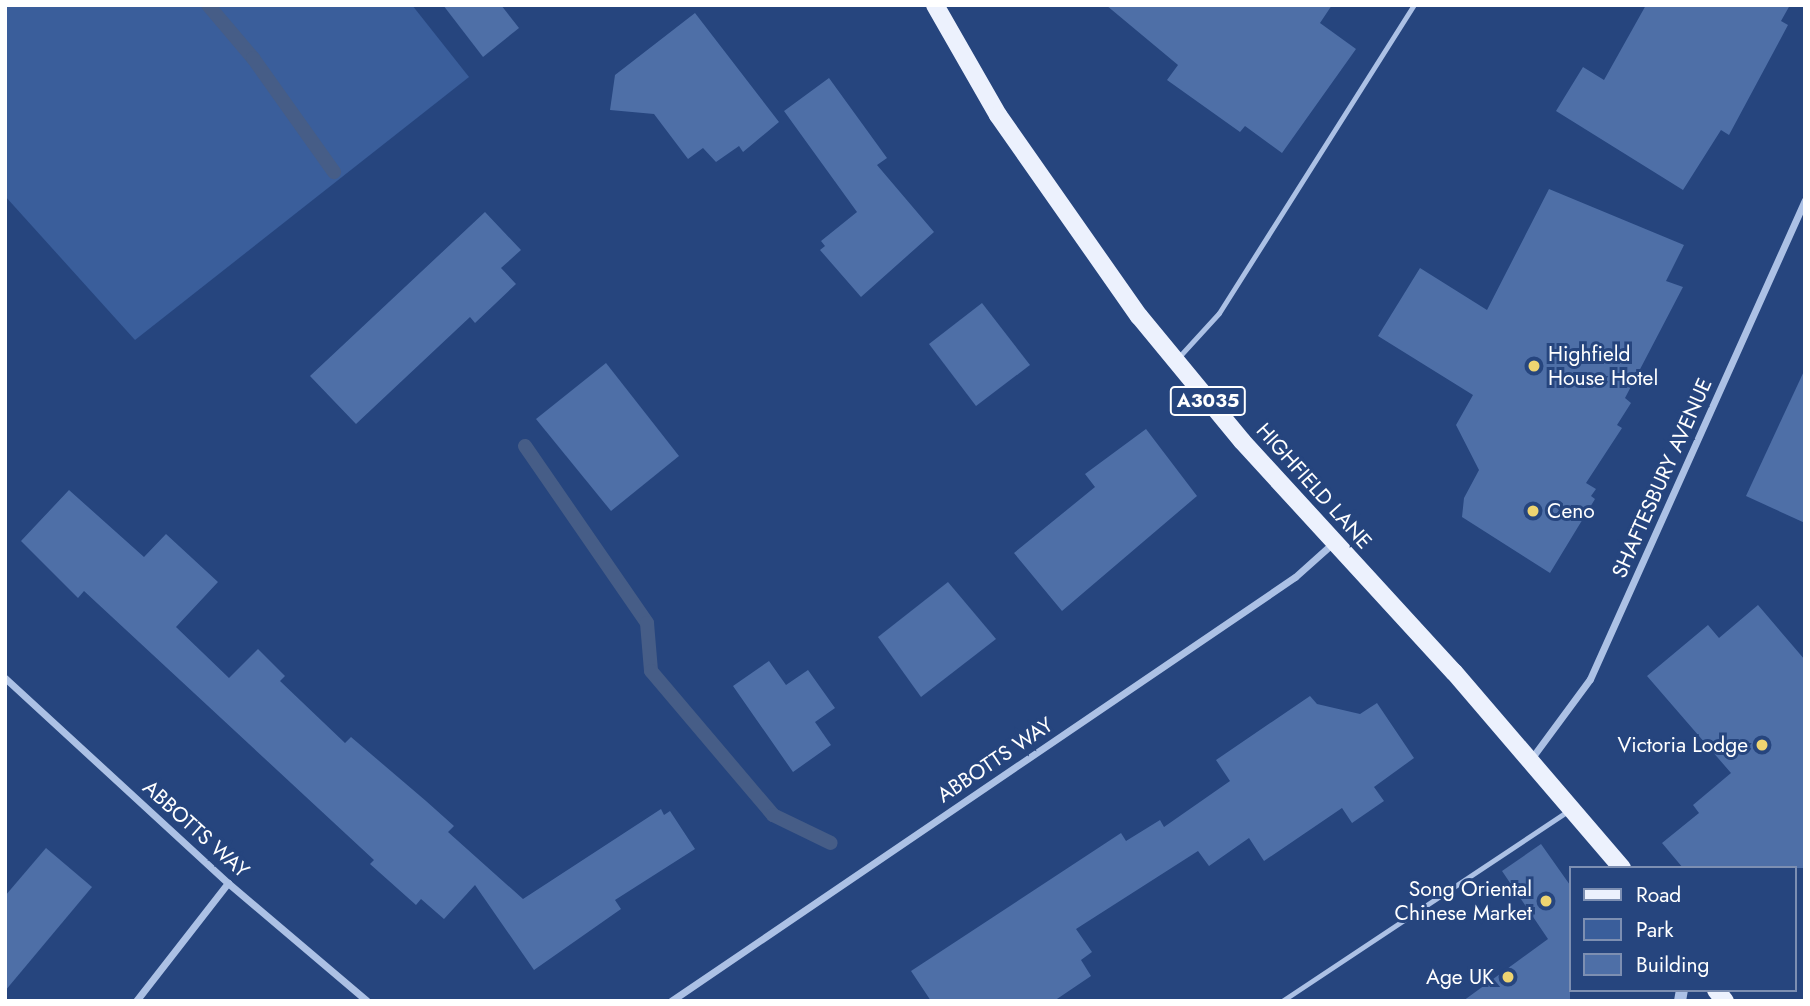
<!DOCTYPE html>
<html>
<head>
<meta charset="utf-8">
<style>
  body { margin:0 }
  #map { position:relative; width:1810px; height:1006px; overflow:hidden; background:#26457e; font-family:Jost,sans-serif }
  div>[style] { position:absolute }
  .green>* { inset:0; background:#3a5e9b }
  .stream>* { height:14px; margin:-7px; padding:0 7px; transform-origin:7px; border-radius:7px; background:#465d87 }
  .building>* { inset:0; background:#4e6fa7 }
  .service>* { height:5px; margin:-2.5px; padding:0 2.5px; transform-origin:2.5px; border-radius:2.5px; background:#acc1e5 }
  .minor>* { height:7px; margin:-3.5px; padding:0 3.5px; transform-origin:3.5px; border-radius:3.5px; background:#acc1e5 }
  .tertiary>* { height:12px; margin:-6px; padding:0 6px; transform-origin:6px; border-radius:6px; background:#acc1e5 }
  .primary>* { height:18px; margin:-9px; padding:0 9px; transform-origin:9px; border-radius:9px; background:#ecf1fd }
  .dots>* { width:19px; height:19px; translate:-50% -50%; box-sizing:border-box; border:4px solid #26457e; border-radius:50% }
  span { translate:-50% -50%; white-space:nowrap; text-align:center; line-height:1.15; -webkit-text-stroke:6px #26457e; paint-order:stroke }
  .shield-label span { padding:2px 5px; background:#26457e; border:2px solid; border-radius:5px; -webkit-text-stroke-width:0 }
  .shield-label { font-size:19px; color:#fff; font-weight:700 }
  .poi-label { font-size:21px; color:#fff }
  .left { translate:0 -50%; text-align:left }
  .right { translate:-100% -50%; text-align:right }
  .street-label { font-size:21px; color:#fff }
  .frame { position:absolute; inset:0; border:7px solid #fff; pointer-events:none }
  .legend { position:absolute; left:1569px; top:866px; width:228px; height:126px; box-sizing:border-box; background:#26457e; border:2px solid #7d8fb2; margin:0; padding:9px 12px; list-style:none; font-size:21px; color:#fff }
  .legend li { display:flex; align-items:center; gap:14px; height:35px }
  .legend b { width:35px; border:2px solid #7d8fb2 }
</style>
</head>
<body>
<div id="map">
  <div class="green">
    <div style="clip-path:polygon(5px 5px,412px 5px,469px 77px,135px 340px,5px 196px)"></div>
  </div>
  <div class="stream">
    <div style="left:208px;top:5px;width:70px;rotate:49.7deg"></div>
    <div style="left:253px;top:58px;width:140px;rotate:54.6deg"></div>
    <div style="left:525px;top:446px;width:215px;rotate:55.4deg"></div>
    <div style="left:647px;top:623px;width:48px;rotate:85.2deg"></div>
    <div style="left:651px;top:671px;width:189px;rotate:49.7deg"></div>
    <div style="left:773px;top:815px;width:64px;rotate:25.8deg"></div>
  </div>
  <div class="building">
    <div style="clip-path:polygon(443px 5px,501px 5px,519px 28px,483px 57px)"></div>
    <div style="clip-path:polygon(1106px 5px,1332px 5px,1320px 23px,1356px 49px,1282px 153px,1245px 126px,1240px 132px,1167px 80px,1178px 65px)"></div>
    <div style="clip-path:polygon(1646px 5px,1790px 5px,1781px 21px,1788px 25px,1729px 135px,1721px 130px,1683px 190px,1556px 111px,1583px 67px,1604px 80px)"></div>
    <div style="clip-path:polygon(695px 13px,779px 122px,743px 152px,739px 146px,716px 162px,703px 148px,688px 159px,654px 114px,610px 110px,615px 75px)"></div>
    <div style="clip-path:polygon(829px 78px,887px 158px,877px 165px,934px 232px,861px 297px,820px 250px,825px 246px,821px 241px,857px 212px,784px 111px)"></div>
    <div style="clip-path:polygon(1549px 189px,1684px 245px,1666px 281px,1683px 287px,1625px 398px,1631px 403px,1617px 425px,1622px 428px,1586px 483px,1596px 489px,1591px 496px,1595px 499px,1550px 573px,1462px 517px,1464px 498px,1479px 470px,1456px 425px,1473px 395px,1378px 336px,1420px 268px,1487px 310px)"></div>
    <div style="clip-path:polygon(485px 212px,521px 250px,501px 268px,516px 284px,475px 323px,470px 317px,356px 424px,310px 376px)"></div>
    <div style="clip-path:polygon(982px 303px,1030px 365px,976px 406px,929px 344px)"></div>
    <div style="clip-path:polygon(606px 363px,679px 456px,611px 511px,536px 419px)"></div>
    <div style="clip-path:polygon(1805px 369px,1805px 523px,1746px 496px)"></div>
    <div style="clip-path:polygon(1146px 429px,1197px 496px,1062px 611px,1014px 553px,1095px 487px,1085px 474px)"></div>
    <div style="clip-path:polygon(69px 490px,144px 557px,166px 534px,218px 582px,176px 627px,229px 678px,258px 649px,285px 676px,280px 681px,345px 743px,351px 737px,426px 801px,454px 826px,448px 832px,523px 899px,661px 809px,664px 815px,670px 811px,695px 849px,615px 900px,621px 909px,534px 970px,475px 885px,444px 919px,421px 899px,416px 905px,370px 864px,374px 860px,84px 591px,78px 598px,21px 541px)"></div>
    <div style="clip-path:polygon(948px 582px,996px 639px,921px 697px,878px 637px)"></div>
    <div style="clip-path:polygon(1758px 605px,1805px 660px,1805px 868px,1683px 868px,1662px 843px,1699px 813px,1693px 805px,1731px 773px,1647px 676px,1708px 625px,1719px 638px)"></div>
    <div style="clip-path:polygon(769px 661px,786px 685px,808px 670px,835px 708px,815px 722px,831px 745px,793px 772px,733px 686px)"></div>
    <div style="clip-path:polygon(1310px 696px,1317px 704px,1360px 714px,1377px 703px,1414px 758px,1374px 787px,1384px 801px,1352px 823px,1342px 808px,1264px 861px,1249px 838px,1209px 866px,1198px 851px,1076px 929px,1092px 952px,1081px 960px,1091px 976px,1054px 1001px,931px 1001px,911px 971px,1121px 833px,1126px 841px,1160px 820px,1164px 827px,1230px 781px,1216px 760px)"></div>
    <div style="clip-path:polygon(1541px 844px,1570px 885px,1570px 1001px,1463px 1001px,1548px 939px,1502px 871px)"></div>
    <div style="clip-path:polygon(46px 848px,92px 887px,5px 991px,5px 896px)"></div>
  </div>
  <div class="service">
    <div style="left:1177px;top:359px;width:62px;rotate:-47.6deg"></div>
    <div style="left:1219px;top:313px;width:365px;rotate:-57.7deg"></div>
    <div style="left:1282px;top:1001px;width:343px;rotate:-33.6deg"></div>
  </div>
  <div class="minor">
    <div style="left:5px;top:678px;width:303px;rotate:42.6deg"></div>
    <div style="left:228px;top:883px;width:182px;rotate:40.3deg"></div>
    <div style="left:1531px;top:759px;width:99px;rotate:-53.6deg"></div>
    <div style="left:1590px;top:679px;width:525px;rotate:-65.83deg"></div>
    <div style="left:136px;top:1001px;width:150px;rotate:-52.1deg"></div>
    <div style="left:671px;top:1001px;width:754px;rotate:-34.2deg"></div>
    <div style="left:1295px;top:577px;width:52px;rotate:-41.9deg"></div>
  </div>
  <div class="tertiary">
    <div style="left:1680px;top:1001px;width:11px;rotate:-80deg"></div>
  </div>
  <div class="primary">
    <div style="left:935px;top:5px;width:127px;rotate:60.2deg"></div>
    <div style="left:998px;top:115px;width:246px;rotate:55deg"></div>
    <div style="left:1139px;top:316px;width:162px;rotate:50.5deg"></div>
    <div style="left:1242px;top:441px;width:314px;rotate:47.5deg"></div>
    <div style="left:1454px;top:672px;width:258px;rotate:49.4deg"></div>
    <div style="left:1716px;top:990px;width:14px;rotate:51deg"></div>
  </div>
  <div class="dots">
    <div style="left:1534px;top:366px;background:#eed471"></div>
    <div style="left:1533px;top:511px;background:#eed471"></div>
    <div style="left:1762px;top:745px;background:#eed471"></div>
    <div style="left:1546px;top:901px;background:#eed471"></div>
    <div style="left:1508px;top:977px;background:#eed471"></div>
  </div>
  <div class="shield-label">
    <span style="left:1208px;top:401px">A3035</span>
  </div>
  <div class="poi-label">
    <span class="left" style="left:1548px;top:366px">Highfield<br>House Hotel</span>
    <span class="left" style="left:1547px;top:511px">Ceno</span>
    <span class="right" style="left:1748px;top:745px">Victoria Lodge</span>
    <span class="right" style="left:1532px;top:901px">Song Oriental<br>Chinese Market</span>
    <span class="right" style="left:1494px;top:977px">Age UK</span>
  </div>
  <div class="street-label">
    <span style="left:1662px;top:478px;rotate:-66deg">SHAFTESBURY AVENUE</span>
    <span style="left:1314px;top:486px;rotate:48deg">HIGHFIELD LANE</span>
    <span style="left:995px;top:760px;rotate:-34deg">ABBOTTS WAY</span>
    <span style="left:196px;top:829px;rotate:42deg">ABBOTTS WAY</span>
  </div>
  <div class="frame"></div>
  <ul class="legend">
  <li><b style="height:9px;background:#ecf1fd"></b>Road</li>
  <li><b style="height:19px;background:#3a5e9b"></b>Park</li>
  <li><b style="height:19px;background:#4e6fa7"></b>Building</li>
  </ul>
</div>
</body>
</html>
